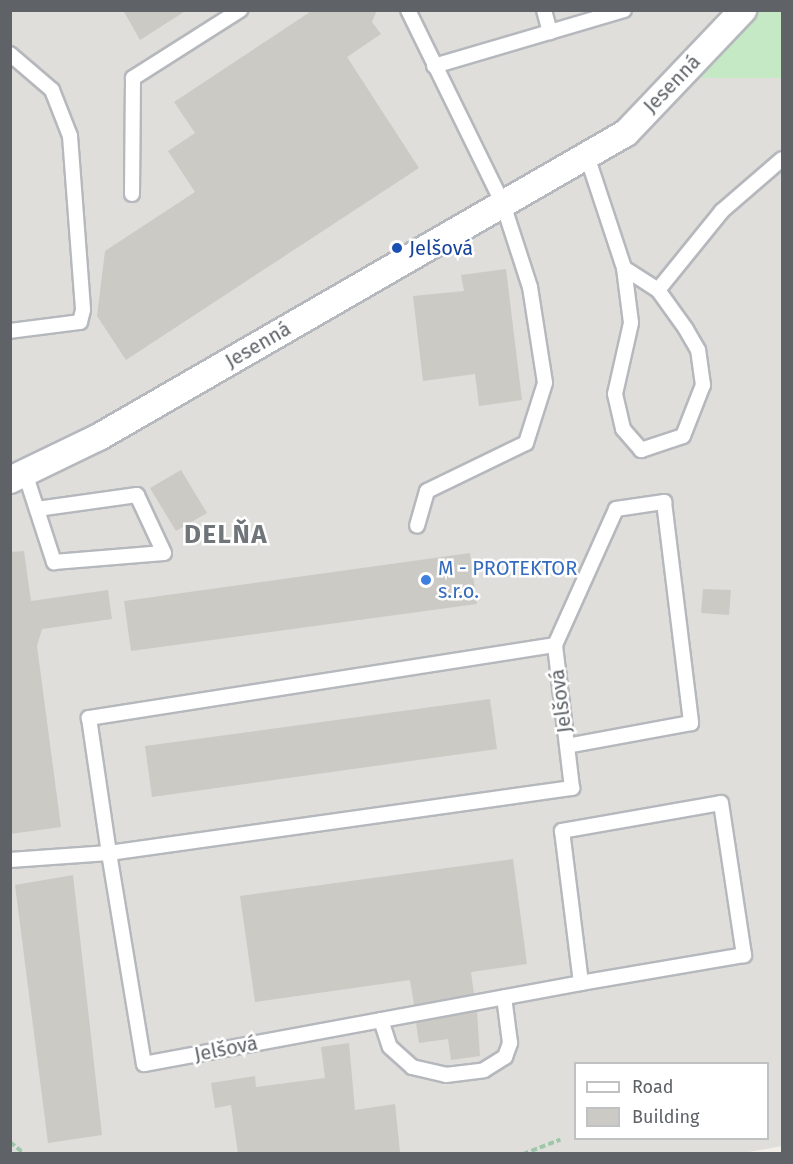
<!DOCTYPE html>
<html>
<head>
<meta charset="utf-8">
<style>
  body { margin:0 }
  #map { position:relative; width:793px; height:1164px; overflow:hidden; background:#f1efe8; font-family:"Fira Sans",sans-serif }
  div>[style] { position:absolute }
  .industrial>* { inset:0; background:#e0deda }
  .green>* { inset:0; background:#c5e8c5 }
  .building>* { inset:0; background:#cccac5 }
  .path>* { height:4px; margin-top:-2px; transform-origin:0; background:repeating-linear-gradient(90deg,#9cc7a9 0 6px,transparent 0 9px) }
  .roads { filter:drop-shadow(2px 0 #b5b8bc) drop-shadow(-2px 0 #b5b8bc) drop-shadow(0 2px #b5b8bc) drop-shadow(0 -2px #b5b8bc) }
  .lane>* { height:14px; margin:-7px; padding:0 7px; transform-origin:7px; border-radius:7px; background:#fff }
  .street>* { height:26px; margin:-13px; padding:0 13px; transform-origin:13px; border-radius:13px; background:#fff }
  .dots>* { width:16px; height:16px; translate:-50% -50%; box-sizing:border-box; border:3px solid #fff; border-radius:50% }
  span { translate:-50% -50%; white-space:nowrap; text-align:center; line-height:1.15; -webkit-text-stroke:5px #fff; paint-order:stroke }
  .street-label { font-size:20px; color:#5f6368 }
  .transit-label { font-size:20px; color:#164399 }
  .left { translate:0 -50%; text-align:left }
  .shop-label { font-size:20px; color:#366cbe }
  .district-label { font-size:26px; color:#70757a; font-weight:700; letter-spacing:1.5px }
  .frame { position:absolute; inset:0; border:12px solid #5f6368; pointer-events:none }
  .legend { position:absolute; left:574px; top:1062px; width:195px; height:78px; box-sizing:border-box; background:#fff; border:2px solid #bfc1c3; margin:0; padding:8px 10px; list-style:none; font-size:18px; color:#5f6368 }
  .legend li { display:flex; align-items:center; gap:12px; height:30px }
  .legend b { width:30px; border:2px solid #bfc1c3 }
</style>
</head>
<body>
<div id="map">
  <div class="industrial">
    <div style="clip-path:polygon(evenodd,10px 11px,748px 11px,687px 78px,782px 78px,782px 1146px,738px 1154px,11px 1153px,10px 11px,576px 1064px,768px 1064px,768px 1138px,576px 1138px,576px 1064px)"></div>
  </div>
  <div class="green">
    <div style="clip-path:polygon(748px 11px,782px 11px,782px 78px,686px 78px)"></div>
  </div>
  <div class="building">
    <div style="clip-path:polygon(123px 10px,187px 10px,140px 40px)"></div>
    <div style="clip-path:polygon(313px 10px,377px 10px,372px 22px,381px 34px,347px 57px,419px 168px,126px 360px,97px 316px,105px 251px,195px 192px,168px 151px,195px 133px,174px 102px)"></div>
    <div style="clip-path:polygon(506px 269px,522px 400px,479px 406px,475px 374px,423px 381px,413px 296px,464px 291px,461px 275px)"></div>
    <div style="clip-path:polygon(181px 470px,207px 513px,176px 531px,150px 488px)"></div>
    <div style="clip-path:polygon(24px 551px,31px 601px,108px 590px,112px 619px,42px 629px,37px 646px,61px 827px,10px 834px,10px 552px)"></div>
    <div style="clip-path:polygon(470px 553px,477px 604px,131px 651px,124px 601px)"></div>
    <div style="clip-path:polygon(703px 589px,731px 590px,729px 615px,701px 613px)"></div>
    <div style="clip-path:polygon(490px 699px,497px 749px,152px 797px,145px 746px)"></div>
    <div style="clip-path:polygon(513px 859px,527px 964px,471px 972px,474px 994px,414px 1005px,410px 980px,255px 1002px,240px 896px)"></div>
    <div style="clip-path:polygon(73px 875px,102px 1135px,48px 1143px,15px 885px)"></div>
    <div style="clip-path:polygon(477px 1011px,480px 1056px,451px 1060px,448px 1039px,419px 1043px,416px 1023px)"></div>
    <div style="clip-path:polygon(349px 1043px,355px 1110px,395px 1104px,400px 1152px,238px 1154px,231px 1105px,215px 1108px,211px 1083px,255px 1076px,256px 1087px,325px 1078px,321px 1047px)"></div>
  </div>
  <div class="path">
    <div style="left:10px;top:1142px;width:19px;rotate:39deg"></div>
    <div style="left:523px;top:1154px;width:40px;rotate:-21deg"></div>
  </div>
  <div class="roads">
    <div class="lane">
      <div style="left:408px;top:10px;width:216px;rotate:63.9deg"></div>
      <div style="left:503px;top:204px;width:87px;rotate:72deg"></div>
      <div style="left:530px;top:287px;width:97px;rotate:81.1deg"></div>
      <div style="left:545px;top:383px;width:63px;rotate:107.6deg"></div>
      <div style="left:526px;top:443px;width:110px;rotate:154.1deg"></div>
      <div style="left:427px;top:491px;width:36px;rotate:106deg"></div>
      <div style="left:544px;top:10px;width:23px;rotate:75deg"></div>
      <div style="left:10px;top:54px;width:55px;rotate:40.6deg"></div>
      <div style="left:52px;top:90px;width:49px;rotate:68.6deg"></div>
      <div style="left:70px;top:136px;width:174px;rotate:85.7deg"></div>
      <div style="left:83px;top:310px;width:12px;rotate:104deg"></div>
      <div style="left:80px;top:322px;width:71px;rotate:172.7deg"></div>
      <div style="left:434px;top:66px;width:198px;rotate:-16.4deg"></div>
      <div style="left:587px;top:156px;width:118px;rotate:71.7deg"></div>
      <div style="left:624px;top:268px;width:55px;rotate:82.7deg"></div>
      <div style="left:631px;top:323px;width:73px;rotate:102.7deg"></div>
      <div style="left:615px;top:394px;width:36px;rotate:77deg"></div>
      <div style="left:623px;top:429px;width:28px;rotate:49deg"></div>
      <div style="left:641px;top:450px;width:44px;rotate:-18.4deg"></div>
      <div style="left:683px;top:436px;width:55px;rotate:-68.6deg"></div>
      <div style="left:703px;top:385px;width:35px;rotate:-98deg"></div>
      <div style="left:698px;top:350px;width:24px;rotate:-120deg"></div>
      <div style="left:686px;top:329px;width:48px;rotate:-125.7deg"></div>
      <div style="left:658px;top:290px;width:40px;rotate:-147.1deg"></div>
      <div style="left:132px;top:194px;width:116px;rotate:-89.5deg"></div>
      <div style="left:133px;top:78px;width:127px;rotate:-32.4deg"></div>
      <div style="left:658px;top:290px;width:102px;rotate:-51deg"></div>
      <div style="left:722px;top:211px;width:79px;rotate:-40.9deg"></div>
      <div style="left:25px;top:473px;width:94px;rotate:72deg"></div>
      <div style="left:54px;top:562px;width:110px;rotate:-4.7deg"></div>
      <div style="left:164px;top:553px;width:64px;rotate:-115deg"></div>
      <div style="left:137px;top:495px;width:101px;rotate:172deg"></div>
      <div style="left:555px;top:645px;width:149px;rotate:-65.8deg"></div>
      <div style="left:616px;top:509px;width:49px;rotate:-8.3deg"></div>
      <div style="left:664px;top:502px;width:223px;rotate:83deg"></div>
      <div style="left:691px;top:723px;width:126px;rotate:169.5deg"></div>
      <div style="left:10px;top:860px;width:99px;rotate:-4deg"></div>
      <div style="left:109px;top:853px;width:468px;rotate:-8deg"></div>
      <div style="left:572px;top:788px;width:144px;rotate:-96.8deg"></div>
      <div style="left:555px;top:645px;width:472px;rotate:171.1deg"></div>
      <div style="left:89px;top:718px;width:136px;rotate:81.6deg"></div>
      <div style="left:109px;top:853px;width:214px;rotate:80.6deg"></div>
      <div style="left:144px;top:1064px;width:444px;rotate:-10.5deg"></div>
      <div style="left:581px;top:983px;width:153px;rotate:-97.1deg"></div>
      <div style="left:562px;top:831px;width:161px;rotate:-10deg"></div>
      <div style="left:721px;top:803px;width:154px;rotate:81.4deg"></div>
      <div style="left:744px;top:955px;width:165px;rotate:170.3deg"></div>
      <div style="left:381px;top:1020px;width:28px;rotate:72deg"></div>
      <div style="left:390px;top:1047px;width:30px;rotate:42deg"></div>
      <div style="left:412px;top:1067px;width:35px;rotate:13deg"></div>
      <div style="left:446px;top:1075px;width:38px;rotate:-7deg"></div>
      <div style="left:484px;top:1070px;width:25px;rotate:-32deg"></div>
      <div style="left:505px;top:1057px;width:15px;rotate:-70deg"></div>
      <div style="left:510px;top:1043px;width:46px;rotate:-97.4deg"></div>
    </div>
    <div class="street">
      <div style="left:10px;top:480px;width:99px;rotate:-25.8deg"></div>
      <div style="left:99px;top:437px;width:608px;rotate:-29.98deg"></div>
      <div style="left:626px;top:133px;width:170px;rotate:-46.4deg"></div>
    </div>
  </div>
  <div class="dots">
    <div style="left:397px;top:248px;background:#1a4fb4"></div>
    <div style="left:426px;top:580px;background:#3f7fe0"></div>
  </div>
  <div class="street-label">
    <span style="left:672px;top:84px;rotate:-46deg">Jesenná</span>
    <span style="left:258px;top:345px;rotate:-30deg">Jesenná</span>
    <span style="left:561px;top:701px;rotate:-97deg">Jelšová</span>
    <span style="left:226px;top:1049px;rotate:-11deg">Jelšová</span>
  </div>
  <div class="transit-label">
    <span class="left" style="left:409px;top:248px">Jelšová</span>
  </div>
  <div class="shop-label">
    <span class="left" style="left:438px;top:580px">M - PROTEKTOR<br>s.r.o.</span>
  </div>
  <div class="district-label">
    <span style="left:226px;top:535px">DELŇA</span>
  </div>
  <div class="frame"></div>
  <ul class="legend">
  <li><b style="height:8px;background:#fff"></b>Road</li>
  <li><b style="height:16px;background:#cccac5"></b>Building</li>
  </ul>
</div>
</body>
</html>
